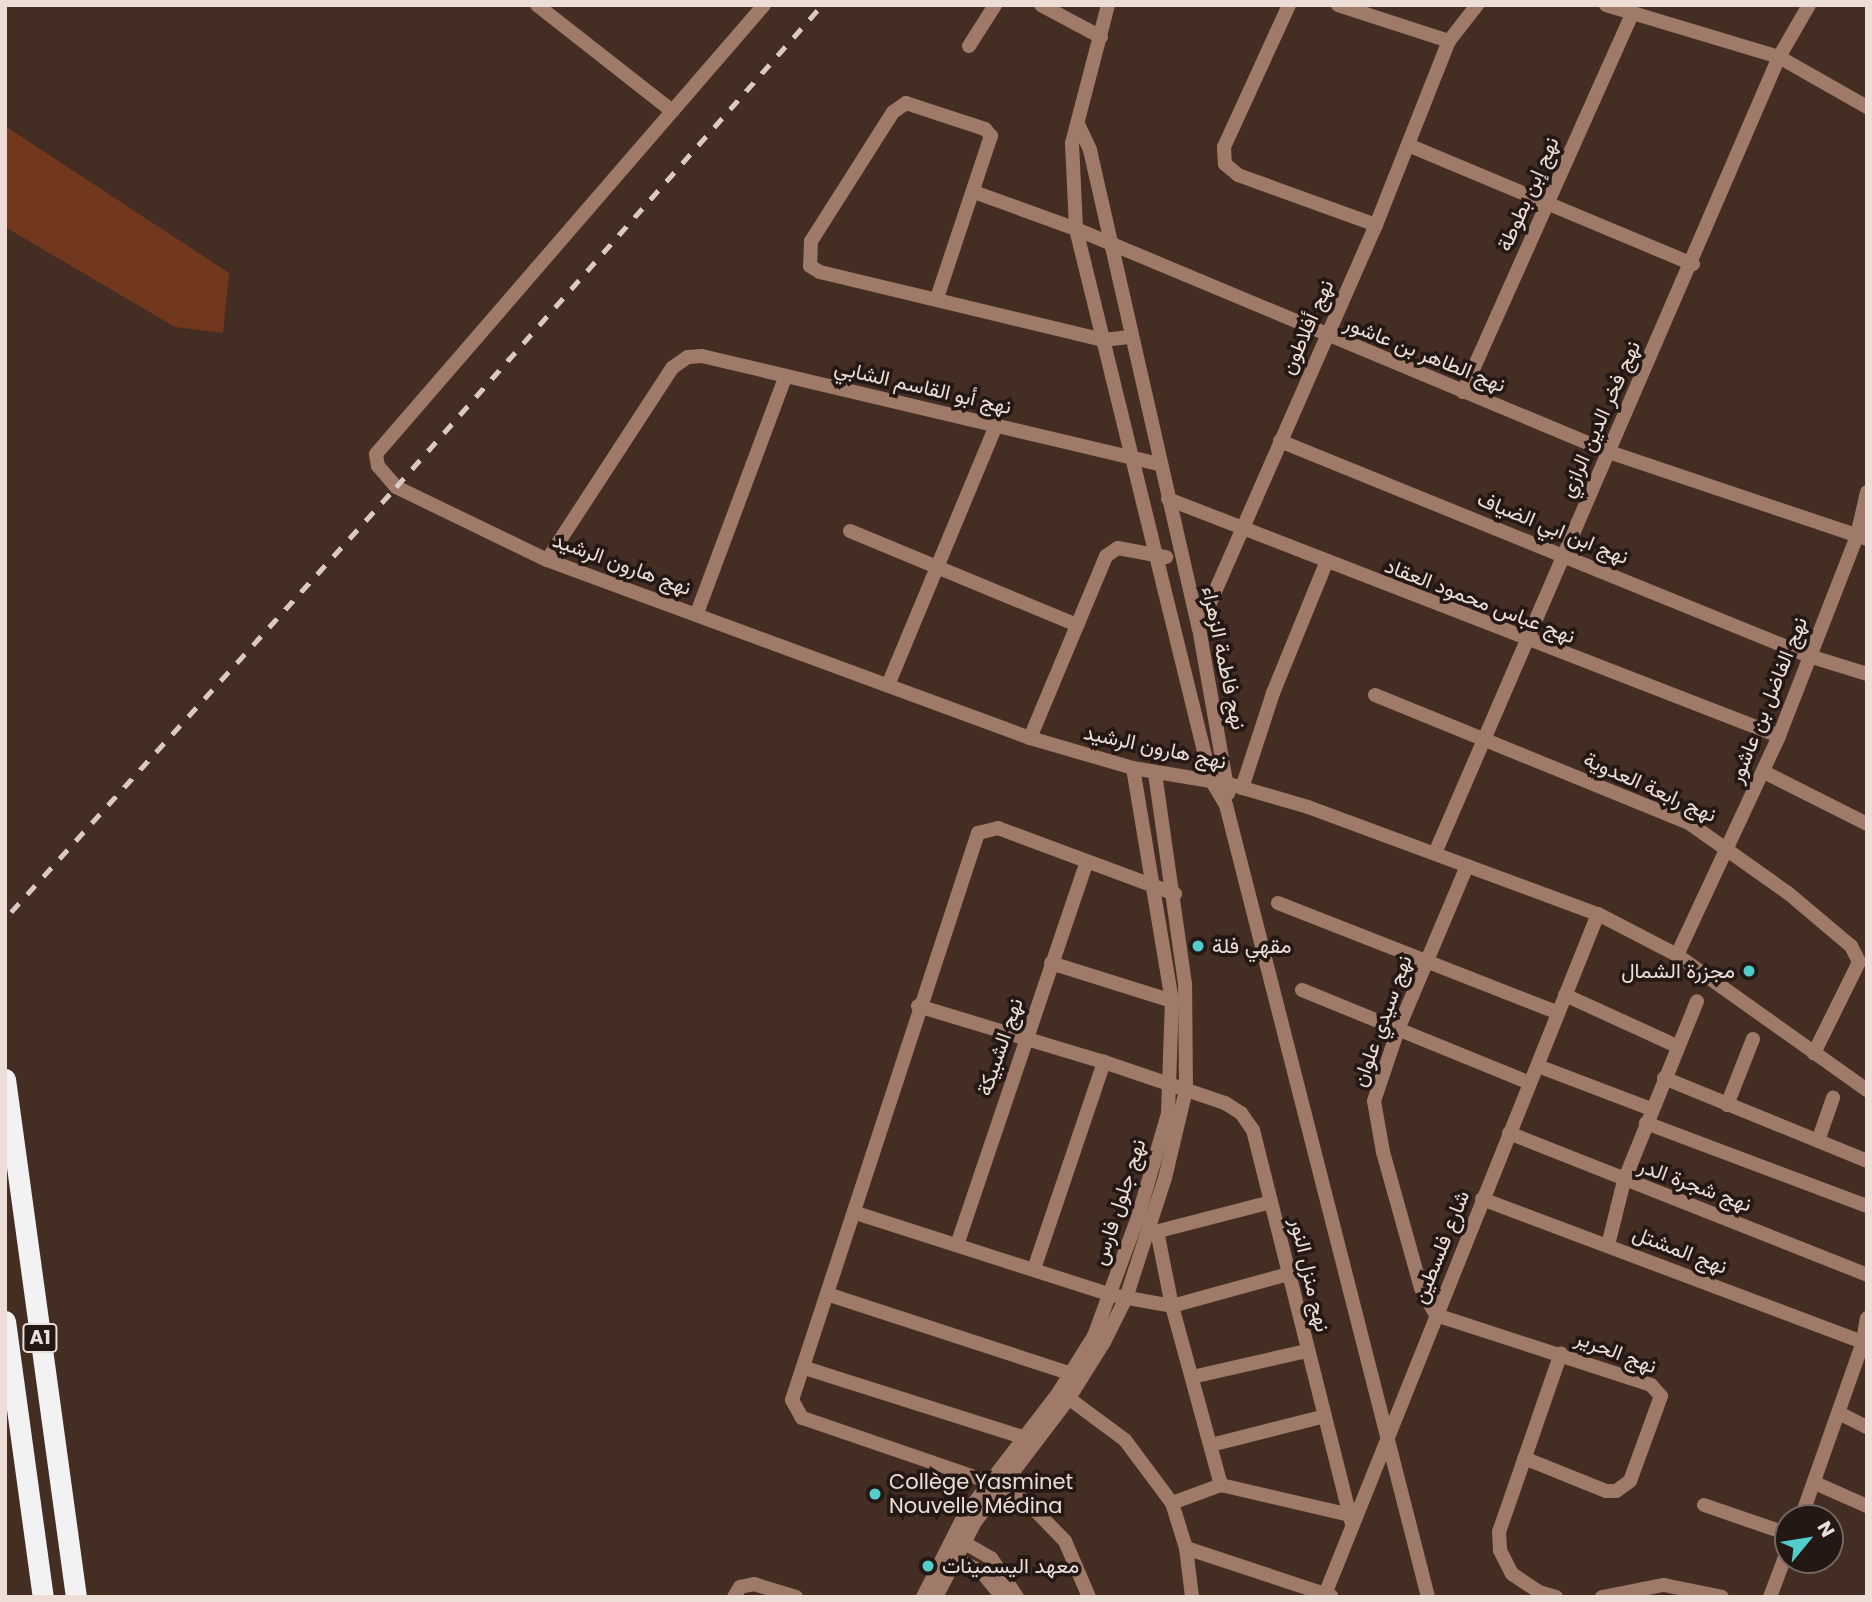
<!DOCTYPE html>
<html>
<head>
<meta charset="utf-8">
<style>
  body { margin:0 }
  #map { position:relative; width:1872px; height:1602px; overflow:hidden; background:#442d23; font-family:Poppins,Vazirmatn,sans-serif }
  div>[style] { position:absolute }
  .green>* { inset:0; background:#72381d }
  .minor>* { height:14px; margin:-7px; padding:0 7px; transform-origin:7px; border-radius:7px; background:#9f7a69 }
  .motorway>* { height:21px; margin:-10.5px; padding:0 10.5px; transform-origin:10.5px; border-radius:10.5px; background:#f2f2f2 }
  .rail>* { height:4.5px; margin-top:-2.25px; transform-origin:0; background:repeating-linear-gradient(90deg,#dacac3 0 12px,transparent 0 24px) }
  .dots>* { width:19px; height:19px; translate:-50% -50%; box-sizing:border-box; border:4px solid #231814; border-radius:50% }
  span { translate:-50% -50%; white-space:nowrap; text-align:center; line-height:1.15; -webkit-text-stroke:7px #231814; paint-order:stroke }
  .shield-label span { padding:2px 5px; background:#231814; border:2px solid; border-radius:5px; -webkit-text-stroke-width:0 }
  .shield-label { font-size:19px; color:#ecddd6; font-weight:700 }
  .street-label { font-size:21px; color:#ecddd6 }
  .poi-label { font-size:21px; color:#ecddd6 }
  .left { translate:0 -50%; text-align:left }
  .right { translate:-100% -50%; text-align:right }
  .frame { position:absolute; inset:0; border:7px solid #ecddd6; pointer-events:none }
  .north { position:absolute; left:1774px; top:1504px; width:70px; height:70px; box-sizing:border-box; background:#231814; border:2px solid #736762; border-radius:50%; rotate:60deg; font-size:19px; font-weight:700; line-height:28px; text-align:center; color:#ecddd6 }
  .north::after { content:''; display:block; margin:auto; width:24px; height:32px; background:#52cdcc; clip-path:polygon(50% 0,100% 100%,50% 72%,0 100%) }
</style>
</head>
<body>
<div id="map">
  <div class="green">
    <div style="clip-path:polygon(5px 126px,229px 273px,223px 333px,175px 327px,5px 227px)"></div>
  </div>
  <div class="minor">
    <div style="left:537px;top:5px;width:172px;rotate:38.1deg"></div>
    <div style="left:764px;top:5px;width:593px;rotate:130.83deg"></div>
    <div style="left:376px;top:454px;width:12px;rotate:81deg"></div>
    <div style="left:378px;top:466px;width:28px;rotate:49deg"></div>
    <div style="left:396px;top:487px;width:168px;rotate:25.8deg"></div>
    <div style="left:547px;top:560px;width:515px;rotate:20.23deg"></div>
    <div style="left:1030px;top:738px;width:107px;rotate:16.2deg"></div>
    <div style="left:1133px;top:768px;width:97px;rotate:9.5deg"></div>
    <div style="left:1229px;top:784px;width:82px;rotate:16.2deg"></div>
    <div style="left:1308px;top:807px;width:309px;rotate:20.3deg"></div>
    <div style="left:1598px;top:914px;width:89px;rotate:27.4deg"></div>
    <div style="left:1677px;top:955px;width:233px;rotate:35.4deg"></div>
    <div style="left:1041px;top:5px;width:68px;rotate:28.1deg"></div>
    <div style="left:1108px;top:5px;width:143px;rotate:104.6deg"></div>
    <div style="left:1072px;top:143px;width:86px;rotate:87.3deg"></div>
    <div style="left:1076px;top:229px;width:567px;rotate:76.23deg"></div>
    <div style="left:1211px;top:780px;width:29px;rotate:59deg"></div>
    <div style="left:1226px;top:805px;width:817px;rotate:75.69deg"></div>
    <div style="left:1289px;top:5px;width:156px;rotate:114.6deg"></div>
    <div style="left:1224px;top:147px;width:17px;rotate:87deg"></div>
    <div style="left:1225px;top:164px;width:17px;rotate:40deg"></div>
    <div style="left:1238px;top:175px;width:147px;rotate:19.9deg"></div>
    <div style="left:1338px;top:5px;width:117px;rotate:18deg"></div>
    <div style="left:1449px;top:41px;width:46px;rotate:-52.1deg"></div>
    <div style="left:1606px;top:5px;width:181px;rotate:16.7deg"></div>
    <div style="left:1779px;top:57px;width:101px;rotate:29.6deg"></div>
    <div style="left:969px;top:46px;width:49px;rotate:-57.6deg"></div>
    <div style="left:1078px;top:124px;width:29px;rotate:65deg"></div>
    <div style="left:1090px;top:150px;width:490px;rotate:77.2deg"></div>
    <div style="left:1199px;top:628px;width:168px;rotate:80deg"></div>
    <div style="left:1408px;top:145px;width:309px;rotate:22.7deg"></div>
    <div style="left:974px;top:192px;width:109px;rotate:19.9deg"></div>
    <div style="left:1076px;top:229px;width:578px;rotate:22.7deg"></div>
    <div style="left:1609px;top:452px;width:272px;rotate:18.6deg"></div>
    <div style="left:937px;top:298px;width:171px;rotate:-71.6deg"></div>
    <div style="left:991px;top:136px;width:9px;rotate:-131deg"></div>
    <div style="left:985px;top:129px;width:83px;rotate:-161.8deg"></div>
    <div style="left:906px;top:103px;width:16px;rotate:145deg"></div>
    <div style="left:893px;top:112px;width:153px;rotate:122.4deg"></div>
    <div style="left:811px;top:241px;width:25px;rotate:92deg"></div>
    <div style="left:810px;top:266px;width:12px;rotate:31deg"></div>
    <div style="left:820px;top:272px;width:292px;rotate:13.5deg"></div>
    <div style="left:1104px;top:340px;width:25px;rotate:-7deg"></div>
    <div style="left:1463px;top:392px;width:413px;rotate:-65.9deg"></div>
    <div style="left:1280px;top:441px;width:571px;rotate:22.12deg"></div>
    <div style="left:1809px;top:656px;width:61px;rotate:17.2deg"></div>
    <div style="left:1168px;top:499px;width:655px;rotate:21.2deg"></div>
    <div style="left:850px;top:531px;width:246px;rotate:22.5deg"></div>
    <div style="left:547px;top:560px;width:229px;rotate:-56.9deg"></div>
    <div style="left:672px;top:368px;width:19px;rotate:-35deg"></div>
    <div style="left:688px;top:357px;width:14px;rotate:-4deg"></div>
    <div style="left:702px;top:356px;width:470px;rotate:13.3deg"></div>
    <div style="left:697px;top:613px;width:251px;rotate:-69.5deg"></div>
    <div style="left:1199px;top:628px;width:440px;rotate:-66.3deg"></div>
    <div style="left:1376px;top:225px;width:198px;rotate:-68.4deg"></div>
    <div style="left:888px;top:685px;width:282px;rotate:-67.4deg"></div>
    <div style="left:1375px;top:695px;width:339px;rotate:22.2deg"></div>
    <div style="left:1689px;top:823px;width:121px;rotate:35.3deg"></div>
    <div style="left:1788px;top:893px;width:82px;rotate:40.1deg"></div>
    <div style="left:1851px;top:946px;width:18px;rotate:63deg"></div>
    <div style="left:1859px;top:962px;width:102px;rotate:116.3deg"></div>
    <div style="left:1030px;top:738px;width:197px;rotate:-67.3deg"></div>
    <div style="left:1106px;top:556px;width:14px;rotate:-34deg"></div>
    <div style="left:1118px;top:548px;width:49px;rotate:10.6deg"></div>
    <div style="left:1764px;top:772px;width:115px;rotate:26.8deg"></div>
    <div style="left:1242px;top:788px;width:100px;rotate:-71.9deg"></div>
    <div style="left:1273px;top:693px;width:140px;rotate:-67.8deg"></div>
    <div style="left:1435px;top:853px;width:867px;rotate:-66.63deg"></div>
    <div style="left:1779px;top:57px;width:60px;rotate:-60deg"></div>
    <div style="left:1467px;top:866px;width:175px;rotate:112.9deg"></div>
    <div style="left:1399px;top:1027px;width:78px;rotate:108.7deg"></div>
    <div style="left:1374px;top:1101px;width:52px;rotate:80deg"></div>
    <div style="left:1383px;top:1152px;width:141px;rotate:74.4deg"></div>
    <div style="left:1421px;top:1288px;width:31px;rotate:61deg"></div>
    <div style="left:1436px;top:1315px;width:226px;rotate:18deg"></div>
    <div style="left:1651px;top:1385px;width:15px;rotate:48deg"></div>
    <div style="left:1661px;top:1396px;width:90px;rotate:110deg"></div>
    <div style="left:1630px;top:1481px;width:17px;rotate:144deg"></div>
    <div style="left:1616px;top:1491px;width:10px;rotate:180deg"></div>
    <div style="left:1606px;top:1491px;width:88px;rotate:-158.1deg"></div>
    <div style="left:1278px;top:903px;width:301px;rotate:21.4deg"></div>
    <div style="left:1677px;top:955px;width:242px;rotate:-65deg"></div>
    <div style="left:1779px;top:736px;width:215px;rotate:-68.7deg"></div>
    <div style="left:1857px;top:536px;width:45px;rotate:-77.2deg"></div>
    <div style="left:1051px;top:963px;width:127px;rotate:17.4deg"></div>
    <div style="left:1302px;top:990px;width:246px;rotate:22.2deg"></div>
    <div style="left:1565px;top:995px;width:123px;rotate:24.5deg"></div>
    <div style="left:918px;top:1006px;width:194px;rotate:16.8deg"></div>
    <div style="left:1104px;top:1062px;width:128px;rotate:18.7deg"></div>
    <div style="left:1225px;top:1103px;width:19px;rotate:32deg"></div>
    <div style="left:1241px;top:1113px;width:21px;rotate:55deg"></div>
    <div style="left:1253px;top:1130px;width:405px;rotate:75.9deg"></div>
    <div style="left:1538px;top:1066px;width:121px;rotate:20.8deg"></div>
    <div style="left:1664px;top:1078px;width:219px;rotate:22.2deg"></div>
    <div style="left:1727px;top:1105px;width:71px;rotate:-68.5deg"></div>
    <div style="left:1646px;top:1123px;width:236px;rotate:20.6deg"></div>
    <div style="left:1509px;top:1133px;width:385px;rotate:21.6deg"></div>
    <div style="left:1818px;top:1141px;width:46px;rotate:-70.8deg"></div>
    <div style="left:1482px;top:1199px;width:407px;rotate:20.6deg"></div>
    <div style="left:856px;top:1213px;width:268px;rotate:17.8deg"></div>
    <div style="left:1111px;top:1295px;width:62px;rotate:10.2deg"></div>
    <div style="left:1172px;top:1306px;width:120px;rotate:-15.4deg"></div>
    <div style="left:1157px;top:1231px;width:76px;rotate:78.7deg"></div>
    <div style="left:1172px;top:1306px;width:186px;rotate:74.7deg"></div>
    <div style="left:1151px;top:1233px;width:124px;rotate:-14.5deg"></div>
    <div style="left:957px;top:1245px;width:403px;rotate:-71.3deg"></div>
    <div style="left:1608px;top:1245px;width:66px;rotate:-76deg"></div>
    <div style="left:1624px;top:1181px;width:194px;rotate:-67.9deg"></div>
    <div style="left:1034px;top:1269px;width:219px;rotate:-71.3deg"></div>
    <div style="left:830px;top:1295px;width:254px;rotate:18.1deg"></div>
    <div style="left:805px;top:1368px;width:228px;rotate:17.6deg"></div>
    <div style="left:1192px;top:1377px;width:117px;rotate:-12.8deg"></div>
    <div style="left:1063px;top:1394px;width:77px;rotate:36.6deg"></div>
    <div style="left:1125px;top:1440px;width:79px;rotate:53.3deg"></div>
    <div style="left:1172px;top:1503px;width:47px;rotate:72.7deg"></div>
    <div style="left:1186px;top:1548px;width:49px;rotate:83deg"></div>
    <div style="left:1839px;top:1413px;width:31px;rotate:27deg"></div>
    <div style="left:1211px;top:1445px;width:114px;rotate:-14.2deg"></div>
    <div style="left:1815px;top:1483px;width:57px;rotate:23.9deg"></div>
    <div style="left:1172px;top:1503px;width:52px;rotate:-20.2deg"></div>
    <div style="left:1221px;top:1485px;width:132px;rotate:13.1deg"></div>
    <div style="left:1704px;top:1505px;width:89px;rotate:19deg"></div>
    <div style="left:1801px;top:1518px;width:187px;rotate:-70.6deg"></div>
    <div style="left:1863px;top:1342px;width:24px;rotate:-81deg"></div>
    <div style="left:963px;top:1542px;width:32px;rotate:30deg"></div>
    <div style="left:991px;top:1558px;width:47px;rotate:56.3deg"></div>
    <div style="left:1186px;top:1548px;width:153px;rotate:18.3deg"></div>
    <div style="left:954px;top:1559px;width:30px;rotate:24deg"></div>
    <div style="left:981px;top:1571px;width:33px;rotate:51deg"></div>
    <div style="left:734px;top:1597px;width:12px;rotate:-59deg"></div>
    <div style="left:740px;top:1587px;width:14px;rotate:-12deg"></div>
    <div style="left:754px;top:1584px;width:44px;rotate:17.2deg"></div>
    <div style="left:923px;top:1597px;width:91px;rotate:-63.2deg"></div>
    <div style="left:964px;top:1516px;width:156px;rotate:-52.5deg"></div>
    <div style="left:1059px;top:1392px;width:66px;rotate:-58deg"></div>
    <div style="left:1094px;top:1336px;width:127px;rotate:-69.7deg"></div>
    <div style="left:1138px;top:1217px;width:107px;rotate:-73.8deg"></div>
    <div style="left:1168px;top:1114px;width:113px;rotate:-88deg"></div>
    <div style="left:1172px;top:1001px;width:236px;rotate:-99.5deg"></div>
    <div style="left:936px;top:1597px;width:85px;rotate:-62.5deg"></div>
    <div style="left:975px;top:1522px;width:156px;rotate:-52.8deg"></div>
    <div style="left:1069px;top:1398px;width:66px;rotate:-58deg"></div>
    <div style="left:1104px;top:1342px;width:49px;rotate:-63.4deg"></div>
    <div style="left:1126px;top:1298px;width:126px;rotate:-72deg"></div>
    <div style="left:1165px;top:1178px;width:90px;rotate:-76.6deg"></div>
    <div style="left:1186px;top:1090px;width:106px;rotate:-90.5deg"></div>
    <div style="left:1185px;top:984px;width:214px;rotate:-98.1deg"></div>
    <div style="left:1089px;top:1597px;width:61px;rotate:-113.2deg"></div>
    <div style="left:1065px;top:1541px;width:56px;rotate:-134.3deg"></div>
    <div style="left:1026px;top:1501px;width:29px;rotate:-149deg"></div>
    <div style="left:1001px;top:1486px;width:210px;rotate:-161.1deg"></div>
    <div style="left:802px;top:1418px;width:21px;rotate:-119deg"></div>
    <div style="left:792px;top:1400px;width:597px;rotate:-71.84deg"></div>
    <div style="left:978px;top:833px;width:21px;rotate:-14deg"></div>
    <div style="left:998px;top:828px;width:189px;rotate:20.4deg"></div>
    <div style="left:1324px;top:1597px;width:736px;rotate:-68.14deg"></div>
    <div style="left:1556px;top:1597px;width:18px;rotate:-164deg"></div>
    <div style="left:1539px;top:1592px;width:32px;rotate:-146deg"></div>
    <div style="left:1512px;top:1574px;width:27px;rotate:-117deg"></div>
    <div style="left:1500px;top:1550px;width:18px;rotate:-93deg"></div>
    <div style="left:1499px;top:1532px;width:189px;rotate:-70.9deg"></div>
    <div style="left:1602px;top:1597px;width:63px;rotate:-11deg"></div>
    <div style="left:1664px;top:1585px;width:59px;rotate:11.7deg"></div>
    <div style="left:1770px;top:1597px;width:51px;rotate:-69.4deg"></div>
  </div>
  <div class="motorway">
    <div style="left:5px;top:1079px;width:523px;rotate:82.2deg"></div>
    <div style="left:5px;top:1321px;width:279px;rotate:82.2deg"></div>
  </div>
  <div class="rail">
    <div style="left:11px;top:912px;width:573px;rotate:-47.83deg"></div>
    <div style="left:396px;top:487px;width:643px;rotate:-48.53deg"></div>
  </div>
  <div class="dots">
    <div style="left:1198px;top:946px;background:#52cdcc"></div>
    <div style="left:1749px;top:971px;background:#52cdcc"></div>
    <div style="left:875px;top:1494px;background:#52cdcc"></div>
    <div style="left:928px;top:1566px;background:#52cdcc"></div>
  </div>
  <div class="shield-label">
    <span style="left:40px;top:1338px">A1</span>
  </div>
  <div class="street-label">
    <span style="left:1528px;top:194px;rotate:-66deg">نهج إبن بطوطة</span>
    <span style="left:1307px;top:327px;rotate:-66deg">نهج أفلاطون</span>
    <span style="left:1425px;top:354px;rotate:22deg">نهج الطاهر بن عاشور</span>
    <span style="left:923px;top:387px;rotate:13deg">نهج أبو القاسم الشابي</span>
    <span style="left:1600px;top:419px;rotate:-66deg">نهج فخر الدين الرازي</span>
    <span style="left:1553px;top:528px;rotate:22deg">نهج ابن ابي الضياف</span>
    <span style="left:622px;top:564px;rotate:20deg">نهج هارون الرشيد</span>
    <span style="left:1480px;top:601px;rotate:21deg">نهج عباس محمود العقاد</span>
    <span style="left:1224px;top:658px;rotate:78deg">نهج فاطمة الزهراء</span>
    <span style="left:1768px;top:700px;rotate:-68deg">نهج الفاضل بن عاشور</span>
    <span style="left:1155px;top:747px;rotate:12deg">نهج هارون الرشيد</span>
    <span style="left:1650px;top:787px;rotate:24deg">نهج رابعة العدوية</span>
    <span style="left:1382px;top:1021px;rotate:-70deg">نهج سيدي علوان</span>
    <span style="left:1000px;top:1047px;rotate:-71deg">نهج الشبيكة</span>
    <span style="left:1695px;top:1185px;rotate:20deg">نهج شجرة الدر</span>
    <span style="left:1119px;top:1202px;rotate:-72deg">نهج جلول فارس</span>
    <span style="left:1441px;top:1247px;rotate:-68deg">شارع فلسطين</span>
    <span style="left:1680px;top:1250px;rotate:21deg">نهج المشتل</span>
    <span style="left:1310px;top:1275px;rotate:77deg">نهج منزل النور</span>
    <span style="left:1616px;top:1352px;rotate:21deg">نهج الحرير</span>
  </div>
  <div class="poi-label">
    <span class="left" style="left:1212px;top:946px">مقهي فلة</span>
    <span class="right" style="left:1735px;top:971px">مجزرة الشمال</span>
    <span class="left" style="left:889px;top:1494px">Collège Yasminet<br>Nouvelle Médina</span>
    <span class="left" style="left:942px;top:1566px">معهد اليسمينات</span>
  </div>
  <div class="frame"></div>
  <div class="north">N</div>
</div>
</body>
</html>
